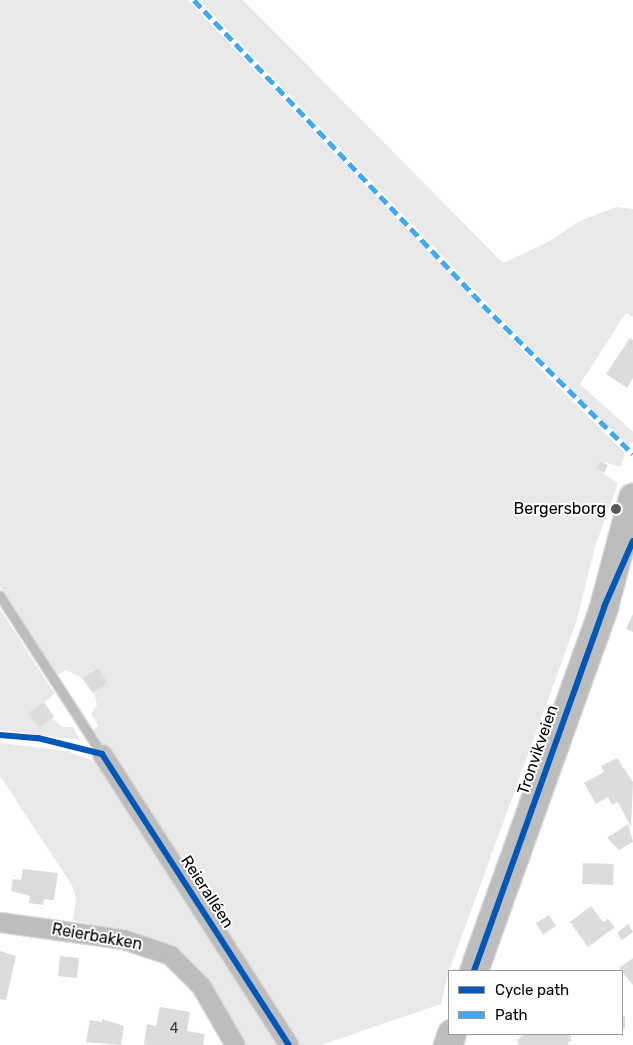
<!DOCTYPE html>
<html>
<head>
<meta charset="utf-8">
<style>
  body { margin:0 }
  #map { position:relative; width:633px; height:1045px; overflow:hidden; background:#fff; font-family:Rubik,sans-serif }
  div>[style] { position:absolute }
  .green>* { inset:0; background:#e9e9e9 }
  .building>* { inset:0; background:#dcdcdc }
  .roads { filter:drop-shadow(1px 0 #dbdbdb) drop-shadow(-1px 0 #dbdbdb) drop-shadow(0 1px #dbdbdb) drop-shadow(0 -1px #dbdbdb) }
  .service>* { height:9px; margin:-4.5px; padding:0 4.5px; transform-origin:4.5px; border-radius:4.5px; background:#bdbdbd }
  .minor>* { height:19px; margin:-9.5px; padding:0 9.5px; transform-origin:9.5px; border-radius:9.5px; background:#bdbdbd }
  .primary>* { height:28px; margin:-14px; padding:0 14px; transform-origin:14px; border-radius:14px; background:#bdbdbd }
  .quiet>* { height:5px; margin-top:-2.5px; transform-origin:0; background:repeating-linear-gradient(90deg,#3fa9f5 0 10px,transparent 0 15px) }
  .cycleway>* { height:6px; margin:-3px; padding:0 3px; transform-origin:3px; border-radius:3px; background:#0057b8 }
  .dots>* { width:14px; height:14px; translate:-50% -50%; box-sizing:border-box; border:2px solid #fff; border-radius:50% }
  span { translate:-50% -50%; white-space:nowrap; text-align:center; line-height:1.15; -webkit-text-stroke:4px #fff; paint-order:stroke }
  .number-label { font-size:14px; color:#373737 }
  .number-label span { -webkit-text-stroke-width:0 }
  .poi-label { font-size:16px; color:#000 }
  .right { translate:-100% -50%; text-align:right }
  .street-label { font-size:16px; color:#000 }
  .legend { position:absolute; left:448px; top:970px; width:175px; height:65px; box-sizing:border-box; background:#fff; border:1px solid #999; margin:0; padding:6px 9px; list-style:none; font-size:15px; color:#000 }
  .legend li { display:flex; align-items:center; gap:10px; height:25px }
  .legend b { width:25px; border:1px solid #999 }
</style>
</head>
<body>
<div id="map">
  <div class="green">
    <div style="clip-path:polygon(0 0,188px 0,551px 380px,625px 453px,621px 467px,600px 461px,596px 469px,618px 483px,595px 547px,577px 620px,449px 971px,441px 1004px,321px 1045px,297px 1045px,92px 731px,98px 726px,91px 714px,97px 705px,94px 692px,108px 683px,97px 668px,82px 678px,66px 670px,57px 675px,0 587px)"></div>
    <div style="clip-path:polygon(199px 0,243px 0,503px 263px,548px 242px,580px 221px,616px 207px,633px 209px,633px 317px,626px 313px,580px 384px,633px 432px,633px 442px,628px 445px,568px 388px)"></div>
    <div style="clip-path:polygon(0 609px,55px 694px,29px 713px,39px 728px,52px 718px,62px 727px,73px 727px,80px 740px,0 730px)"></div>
    <div style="clip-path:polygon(0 743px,66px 751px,97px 762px,284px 1045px,246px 1045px,199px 969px,167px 944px,73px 920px,76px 898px,72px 885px,0 776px)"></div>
  </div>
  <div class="building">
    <div style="clip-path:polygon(630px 338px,633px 340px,633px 378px,627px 388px,606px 374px)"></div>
    <div style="clip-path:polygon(600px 461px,608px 465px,604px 473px,596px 469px)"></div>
    <div style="clip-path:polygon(633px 614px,633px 632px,626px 629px)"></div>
    <div style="clip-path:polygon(98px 668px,108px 683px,93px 693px,82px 678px)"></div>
    <div style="clip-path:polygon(44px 702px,54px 717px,39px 728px,28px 713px)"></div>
    <div style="clip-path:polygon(617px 758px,633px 782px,631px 827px,618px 802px,612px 805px,608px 797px,596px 804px,584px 783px,604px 772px,601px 766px)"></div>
    <div style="clip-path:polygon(628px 824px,633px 842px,619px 850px,607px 838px)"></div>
    <div style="clip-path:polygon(583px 863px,614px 864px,613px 885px,582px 884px)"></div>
    <div style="clip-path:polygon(23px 869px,58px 873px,54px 900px,44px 899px,43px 905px,29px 903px,30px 896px,11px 891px,13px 879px,21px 880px)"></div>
    <div style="clip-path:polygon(591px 906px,603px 922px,608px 919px,615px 927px,588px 947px,570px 922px)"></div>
    <div style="clip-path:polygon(549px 915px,556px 926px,543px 935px,536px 923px)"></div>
    <div style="clip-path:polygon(628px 924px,633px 932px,622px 940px,617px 933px)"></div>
    <div style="clip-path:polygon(0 951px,16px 956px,6px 1000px,0 999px)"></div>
    <div style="clip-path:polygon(60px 956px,79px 958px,77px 978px,58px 976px)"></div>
    <div style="clip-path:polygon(633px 958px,633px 985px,619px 968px)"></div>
    <div style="clip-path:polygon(160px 1007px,190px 1012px,187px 1031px,205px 1034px,203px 1045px,144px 1045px,147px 1024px,156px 1026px)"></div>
    <div style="clip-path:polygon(622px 1016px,625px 1016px,625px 1029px,622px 1029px)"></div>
    <div style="clip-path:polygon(102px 1019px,124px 1026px,121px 1045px,86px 1042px,90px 1020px,102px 1022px)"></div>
    <div style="clip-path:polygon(523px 1034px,570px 1034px,572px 1041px,568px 1042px,569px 1045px,519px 1045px,517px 1041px)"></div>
  </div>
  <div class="roads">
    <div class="service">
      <div style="left:0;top:596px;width:188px;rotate:57.2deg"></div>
    </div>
    <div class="minor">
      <div style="left:102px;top:754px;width:346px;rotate:57.3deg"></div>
      <div style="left:0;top:922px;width:124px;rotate:7.9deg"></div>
      <div style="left:123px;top:939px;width:50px;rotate:18.8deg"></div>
      <div style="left:170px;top:955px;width:44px;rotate:45deg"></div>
      <div style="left:201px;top:986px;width:68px;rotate:60deg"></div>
    </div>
    <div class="primary">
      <div style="left:474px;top:971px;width:387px;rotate:-70.3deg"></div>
      <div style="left:604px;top:607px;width:113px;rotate:-75.1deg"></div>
      <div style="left:448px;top:1045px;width:12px;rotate:-70deg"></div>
    </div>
  </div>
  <div class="quiet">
    <div style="left:194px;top:0;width:420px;rotate:46.5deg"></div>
    <div style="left:483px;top:305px;width:211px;rotate:44.8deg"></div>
  </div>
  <div class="cycleway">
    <div style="left:0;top:735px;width:38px;rotate:5deg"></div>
    <div style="left:38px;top:738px;width:66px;rotate:14deg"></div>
    <div style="left:102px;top:754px;width:346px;rotate:57.3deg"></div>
    <div style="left:474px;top:971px;width:387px;rotate:-70.3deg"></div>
    <div style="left:604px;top:607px;width:72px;rotate:-66.3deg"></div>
  </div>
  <div class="dots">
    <div style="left:616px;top:509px;background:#595959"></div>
  </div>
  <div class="number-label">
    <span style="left:174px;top:1029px">4</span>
  </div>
  <div class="poi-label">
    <span class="right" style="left:606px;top:509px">Bergersborg</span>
  </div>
  <div class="street-label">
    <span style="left:538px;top:750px;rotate:-71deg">Tronvikveien</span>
    <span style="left:207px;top:892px;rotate:57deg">Reieralléen</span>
    <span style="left:97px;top:937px;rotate:10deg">Reierbakken</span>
  </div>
  <ul class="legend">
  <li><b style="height:6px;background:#0057b8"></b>Cycle path</li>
  <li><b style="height:6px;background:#3fa9f5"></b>Path</li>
  </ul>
</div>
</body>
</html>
